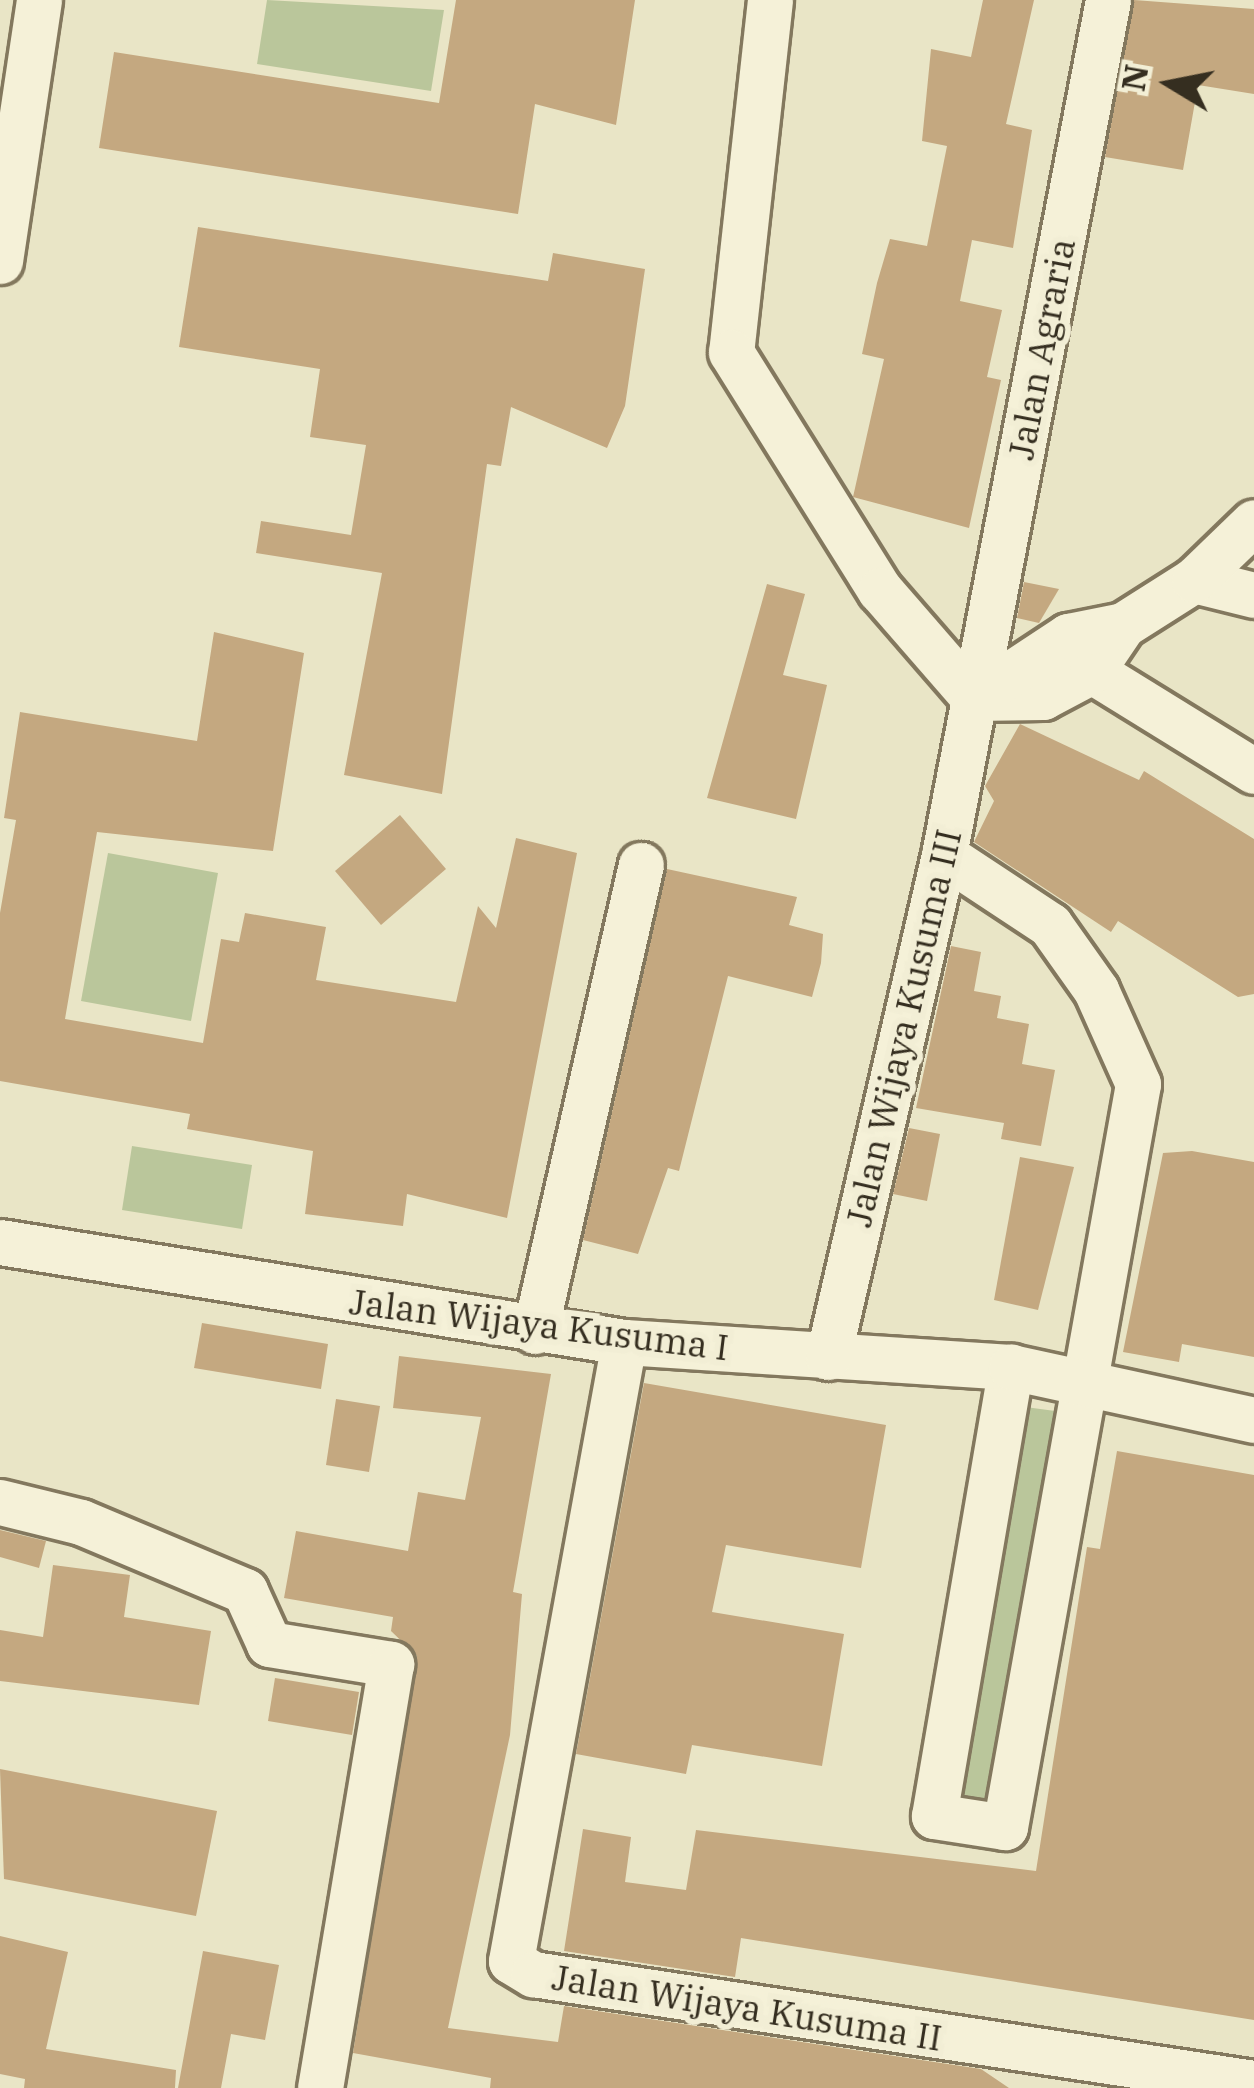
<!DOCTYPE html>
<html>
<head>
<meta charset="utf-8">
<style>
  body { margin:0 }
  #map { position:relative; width:1254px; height:2088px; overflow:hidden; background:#e9e5c6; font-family:"IBM Plex Serif",serif }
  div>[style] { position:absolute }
  .green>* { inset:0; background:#bac69b }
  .building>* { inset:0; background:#c4a880 }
  .roads { filter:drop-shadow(3px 0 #83785e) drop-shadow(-3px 0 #83785e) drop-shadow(0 3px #83785e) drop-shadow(0 -3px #83785e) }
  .minor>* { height:45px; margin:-22.5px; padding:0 22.5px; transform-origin:22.5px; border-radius:22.5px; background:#f5f1d8 }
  span { translate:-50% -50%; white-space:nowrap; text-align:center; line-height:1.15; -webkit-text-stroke:12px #f2eed5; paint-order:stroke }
  .street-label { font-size:36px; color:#352e20 }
  .north { position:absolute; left:1110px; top:24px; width:120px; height:120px; -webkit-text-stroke:9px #f2eed5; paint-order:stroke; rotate:280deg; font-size:33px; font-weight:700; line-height:48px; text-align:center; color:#352e20 }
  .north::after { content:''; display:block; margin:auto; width:42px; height:54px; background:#352e20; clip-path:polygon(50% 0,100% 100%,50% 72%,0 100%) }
</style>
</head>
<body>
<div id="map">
  <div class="green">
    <div style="clip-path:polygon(267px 0,444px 10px,431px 91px,257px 64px)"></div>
    <div style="clip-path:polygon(108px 853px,218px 873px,191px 1021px,81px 1001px)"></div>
    <div style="clip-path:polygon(132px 1146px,252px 1165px,242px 1229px,122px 1210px)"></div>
    <div style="clip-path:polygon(1004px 1404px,1070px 1413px,1005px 1827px,934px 1816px)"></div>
  </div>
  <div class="building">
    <div style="clip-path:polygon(456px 0,635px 0,616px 125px,535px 104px,518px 214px,99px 148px,114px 52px,439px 103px)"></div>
    <div style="clip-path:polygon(983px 0,1034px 0,1006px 124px,1032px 130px,1013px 248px,972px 240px,960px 301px,1002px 310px,987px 377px,1001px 380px,969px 528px,853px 497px,884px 359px,862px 354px,877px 283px,890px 239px,927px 246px,947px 146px,922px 141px,931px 49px,971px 57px)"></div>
    <div style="clip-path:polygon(1134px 0,1254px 9px,1254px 94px,1198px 85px,1183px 170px,1105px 157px)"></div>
    <div style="clip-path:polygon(198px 227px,548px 281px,553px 253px,645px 269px,625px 406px,607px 448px,511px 407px,501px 466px,487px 464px,442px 794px,344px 775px,382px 573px,256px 553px,261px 521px,351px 535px,366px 445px,310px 437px,320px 369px,179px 347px)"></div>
    <div style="clip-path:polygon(1024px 582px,1059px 589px,1039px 623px,1017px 618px)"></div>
    <div style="clip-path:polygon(767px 584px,805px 594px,783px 675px,827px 685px,796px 819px,707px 798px)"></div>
    <div style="clip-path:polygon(214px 632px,304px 653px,273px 851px,97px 832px,65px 1019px,203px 1043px,221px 939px,239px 942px,245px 913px,326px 927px,316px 980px,456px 1002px,478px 906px,496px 928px,516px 838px,577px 853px,507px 1218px,407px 1194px,403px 1226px,305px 1214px,313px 1151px,187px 1129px,190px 1114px,0 1081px,0 913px,16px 820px,4px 818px,20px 712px,197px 741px)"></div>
    <div style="clip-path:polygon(1020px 724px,1139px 780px,1144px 771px,1254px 839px,1254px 994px,1238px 997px,1118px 921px,1111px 932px,974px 842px,994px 801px,985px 786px)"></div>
    <div style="clip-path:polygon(400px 815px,446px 869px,381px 925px,335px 871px)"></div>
    <div style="clip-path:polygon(667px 869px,797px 897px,789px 925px,823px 934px,821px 963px,812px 997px,728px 976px,679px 1171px,668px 1168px,638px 1254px,583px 1240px)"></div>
    <div style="clip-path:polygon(951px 946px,981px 952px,974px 991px,1001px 996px,997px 1018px,1029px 1024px,1022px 1064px,1055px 1070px,1041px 1146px,1001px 1139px,1004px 1123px,916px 1108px)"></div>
    <div style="clip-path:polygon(909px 1128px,940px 1134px,927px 1201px,893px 1194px)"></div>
    <div style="clip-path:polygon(1192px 1151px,1254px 1162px,1254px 1357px,1182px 1344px,1179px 1362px,1123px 1352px,1163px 1153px)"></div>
    <div style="clip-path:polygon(1020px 1157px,1074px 1167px,1038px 1310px,994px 1300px)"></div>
    <div style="clip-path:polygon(202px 1323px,328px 1344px,321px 1389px,194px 1368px)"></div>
    <div style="clip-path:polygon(399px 1356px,551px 1374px,513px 1592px,522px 1594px,510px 1735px,448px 2028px,558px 2042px,564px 2006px,981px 2069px,1009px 2088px,490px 2088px,491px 2078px,353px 2053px,417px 1656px,391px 1631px,393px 1617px,284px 1598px,296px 1531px,408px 1551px,418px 1492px,465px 1500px,481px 1417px,393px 1408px)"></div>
    <div style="clip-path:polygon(644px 1383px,886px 1425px,861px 1568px,726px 1545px,712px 1612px,844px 1634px,822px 1766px,692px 1745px,686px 1774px,576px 1754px)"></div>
    <div style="clip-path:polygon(336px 1399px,380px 1406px,369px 1472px,326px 1465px)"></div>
    <div style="clip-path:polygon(1117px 1451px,1254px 1475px,1254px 2020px,741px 1938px,735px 1977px,564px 1951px,583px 1829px,631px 1837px,625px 1882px,686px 1890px,696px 1830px,1036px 1871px,1087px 1547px,1100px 1549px)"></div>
    <div style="clip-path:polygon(0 1530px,46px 1541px,39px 1568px,0 1557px)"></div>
    <div style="clip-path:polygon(53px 1565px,130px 1575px,124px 1617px,211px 1631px,199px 1705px,0 1681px,0 1630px,43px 1637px)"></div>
    <div style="clip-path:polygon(275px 1678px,359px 1692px,352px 1735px,268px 1721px)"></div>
    <div style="clip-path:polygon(0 1769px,217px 1811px,196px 1916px,4px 1879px)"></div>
    <div style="clip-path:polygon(0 1936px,68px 1952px,46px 2049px,176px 2070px,175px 2088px,24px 2088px,25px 2079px,0 2074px)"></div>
    <div style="clip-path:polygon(203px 1951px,279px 1965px,265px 2040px,231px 2034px,221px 2088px,178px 2088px)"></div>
  </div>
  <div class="roads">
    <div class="minor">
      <div style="left:770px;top:0;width:354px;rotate:96.3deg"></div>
      <div style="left:731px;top:352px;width:281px;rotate:58deg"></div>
      <div style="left:880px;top:590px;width:143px;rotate:49deg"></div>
      <div style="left:0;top:261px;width:264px;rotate:-81.5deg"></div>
      <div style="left:1194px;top:580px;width:62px;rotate:14deg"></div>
      <div style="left:1092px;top:671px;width:190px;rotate:31.7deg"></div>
      <div style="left:974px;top:698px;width:69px;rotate:-0.8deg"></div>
      <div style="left:1043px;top:697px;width:55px;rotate:-28deg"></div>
      <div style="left:1092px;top:671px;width:55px;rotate:-56deg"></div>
      <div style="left:1123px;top:625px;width:84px;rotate:-32.4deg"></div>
      <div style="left:1194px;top:580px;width:83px;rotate:-44deg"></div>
      <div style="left:974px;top:698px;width:113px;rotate:-33.4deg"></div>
      <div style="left:1068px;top:636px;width:56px;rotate:-11.3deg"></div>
      <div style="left:944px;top:855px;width:127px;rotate:33.4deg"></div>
      <div style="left:1050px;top:925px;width:80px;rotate:54.7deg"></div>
      <div style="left:1096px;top:990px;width:103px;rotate:65.9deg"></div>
      <div style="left:1138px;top:1084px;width:755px;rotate:100.15deg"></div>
      <div style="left:1005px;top:1827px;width:72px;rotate:-171.2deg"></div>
      <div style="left:934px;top:1816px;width:456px;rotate:-80.3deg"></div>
      <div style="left:0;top:1242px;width:632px;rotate:9.1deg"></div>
      <div style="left:624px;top:1342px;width:388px;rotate:3.7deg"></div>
      <div style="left:1011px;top:1367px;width:249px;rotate:12.3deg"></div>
      <div style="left:535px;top:1331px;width:478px;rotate:-77.2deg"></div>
      <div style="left:624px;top:1342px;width:629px;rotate:100.35deg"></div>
      <div style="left:511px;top:1961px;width:26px;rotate:31deg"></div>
      <div style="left:533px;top:1974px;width:729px;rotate:8.6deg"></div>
      <div style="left:828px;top:1357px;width:515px;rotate:-76.99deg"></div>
      <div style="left:944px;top:855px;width:871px;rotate:-79.14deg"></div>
      <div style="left:0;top:1502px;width:83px;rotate:13.9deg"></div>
      <div style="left:81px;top:1522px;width:178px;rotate:22.8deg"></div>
      <div style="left:245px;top:1591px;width:58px;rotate:65.6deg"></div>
      <div style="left:269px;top:1644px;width:124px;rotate:9.3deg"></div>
      <div style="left:391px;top:1664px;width:430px;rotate:99.5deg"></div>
    </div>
  </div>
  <div class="street-label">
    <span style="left:1041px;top:349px;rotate:-79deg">Jalan Agraria</span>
    <span style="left:903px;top:1028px;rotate:-77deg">Jalan Wijaya Kusuma III</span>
    <span style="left:539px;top:1324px;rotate:7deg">Jalan Wijaya Kusuma I</span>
    <span style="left:747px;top:2007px;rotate:9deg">Jalan Wijaya Kusuma II</span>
  </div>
  <div class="north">N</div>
</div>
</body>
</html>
